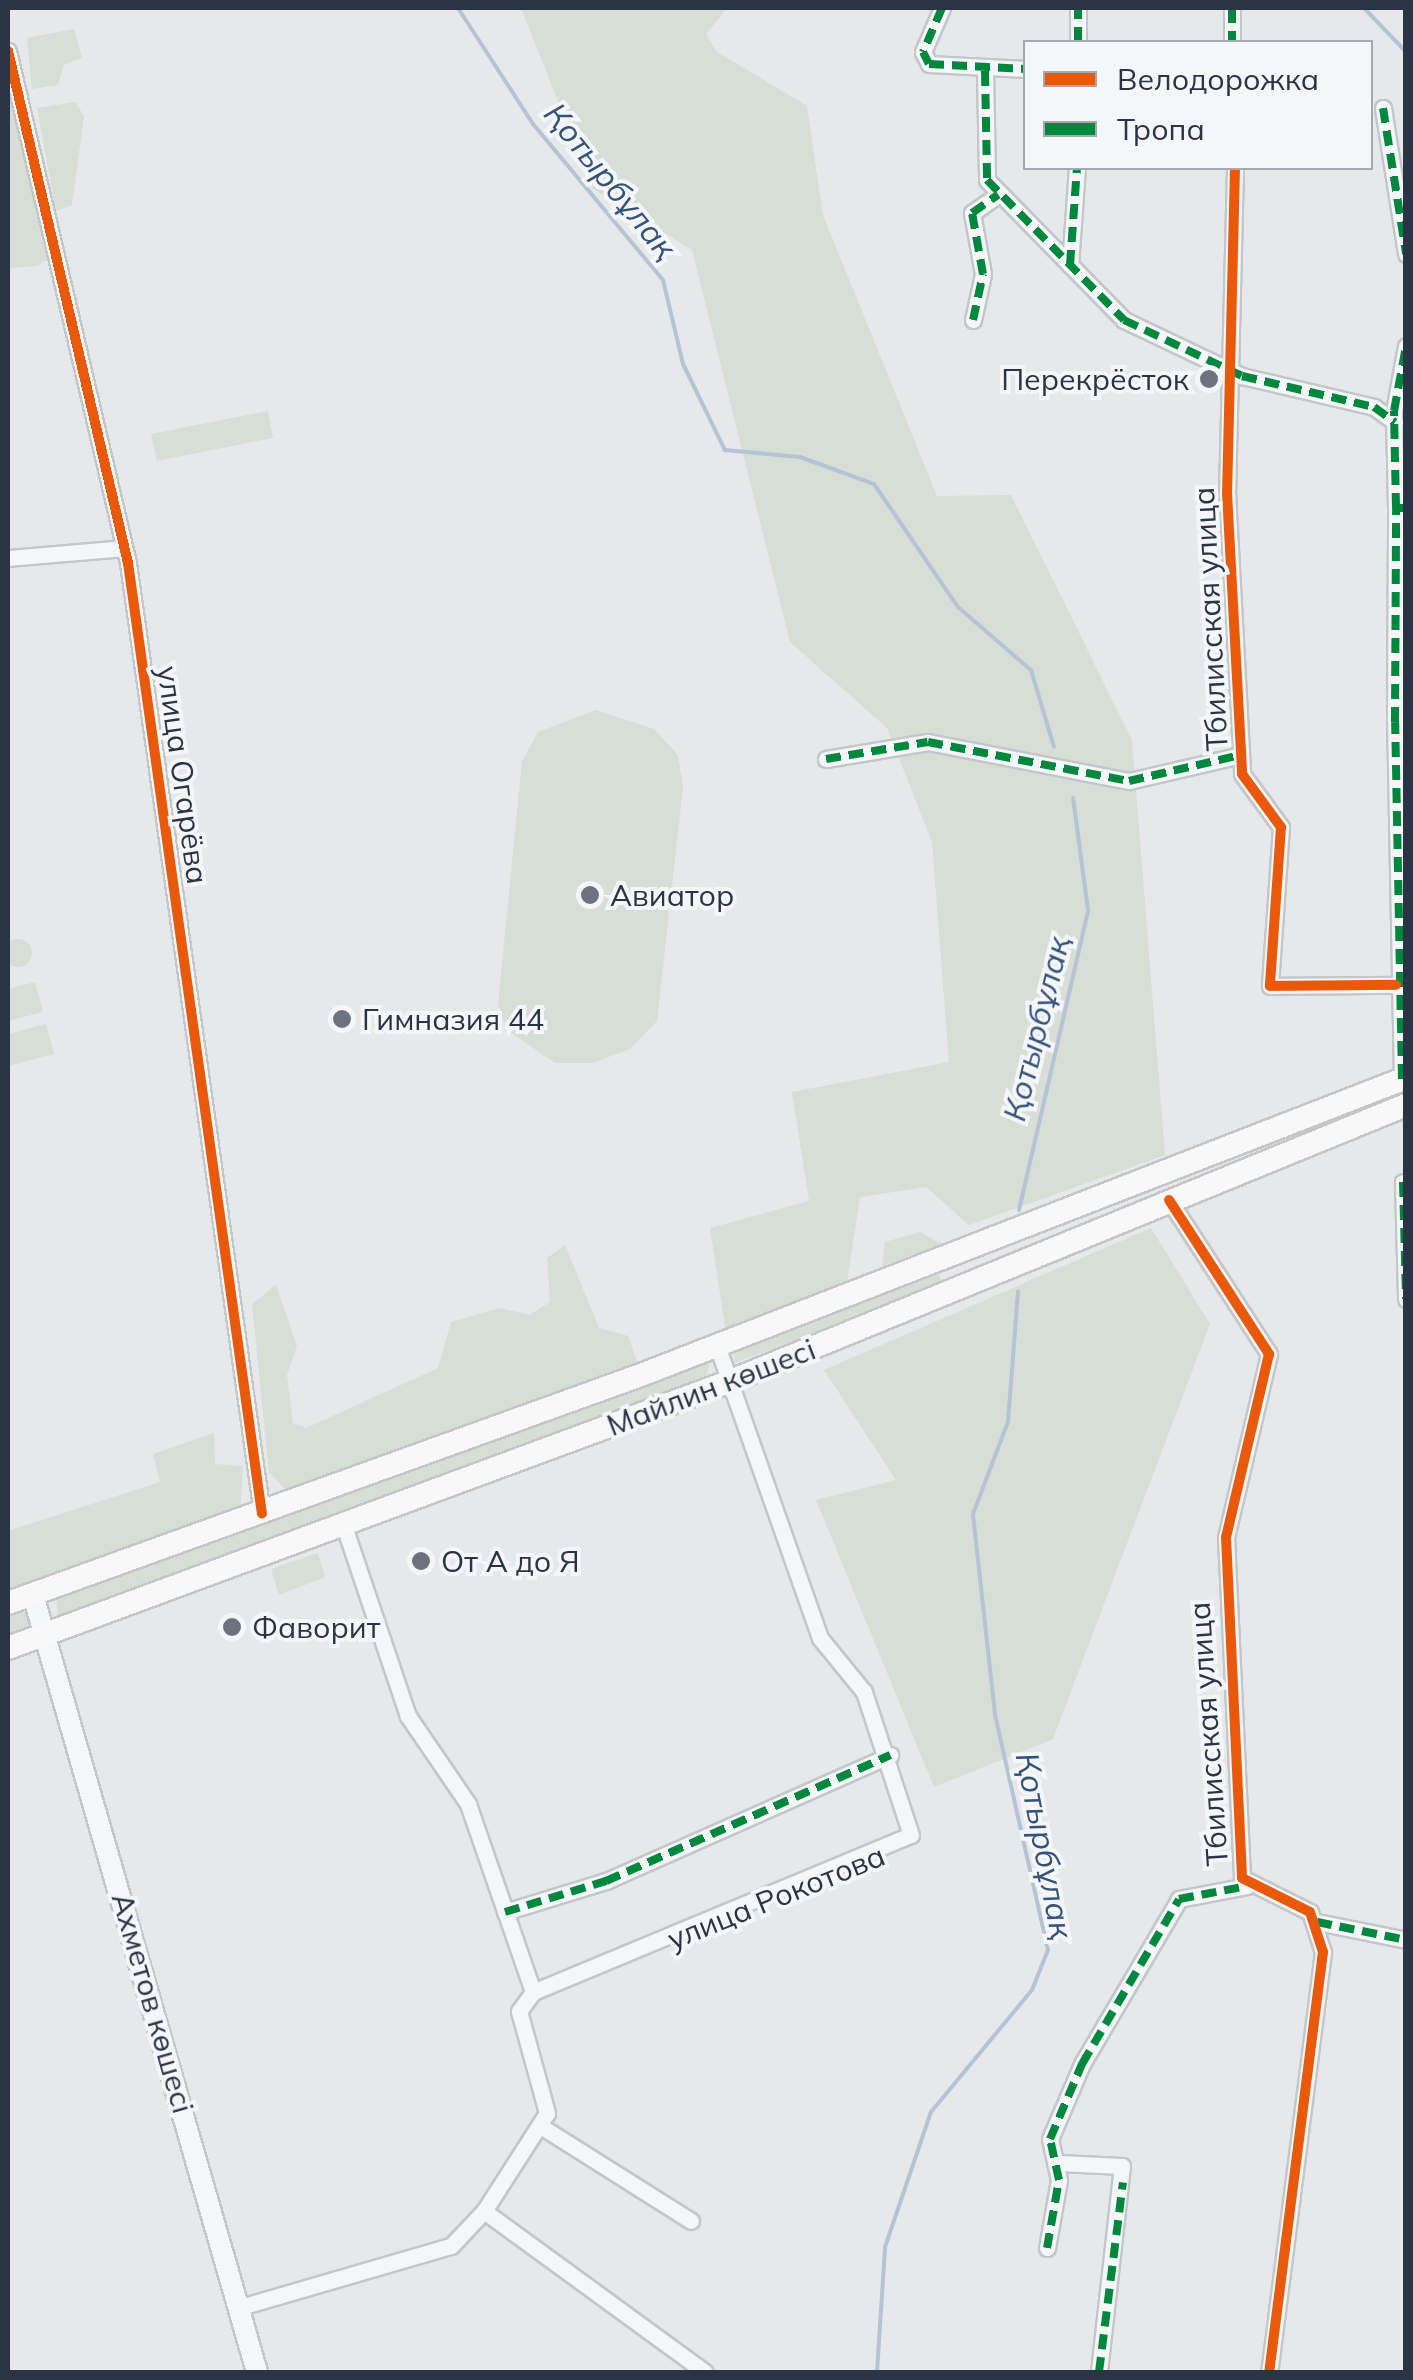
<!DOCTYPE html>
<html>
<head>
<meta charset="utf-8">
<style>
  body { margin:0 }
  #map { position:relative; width:1413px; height:2380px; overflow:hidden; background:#e6e8ea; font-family:Mulish,sans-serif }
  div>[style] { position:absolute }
  .green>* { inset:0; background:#d6ded6 }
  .round { border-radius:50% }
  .stream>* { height:4px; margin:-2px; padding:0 2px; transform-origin:2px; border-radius:2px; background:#b4c4d5 }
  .roads { filter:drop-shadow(2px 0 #c4c6c8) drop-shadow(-2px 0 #c4c6c8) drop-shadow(0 2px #c4c6c8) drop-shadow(0 -2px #c4c6c8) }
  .minor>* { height:15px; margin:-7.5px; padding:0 7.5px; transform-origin:7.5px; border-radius:7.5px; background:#f5f6f7 }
  .tertiary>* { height:20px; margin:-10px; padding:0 10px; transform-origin:10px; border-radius:10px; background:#f5f6f7 }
  .secondary>* { height:22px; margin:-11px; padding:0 11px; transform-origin:11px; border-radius:11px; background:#f8f8f8 }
  .quiet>* { height:8px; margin-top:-4px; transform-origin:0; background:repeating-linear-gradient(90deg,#00873e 0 15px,transparent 0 23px) }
  .cycleway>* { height:10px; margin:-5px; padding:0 5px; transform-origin:5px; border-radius:5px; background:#e8590c }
  .dots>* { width:28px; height:28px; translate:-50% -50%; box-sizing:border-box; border:5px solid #f4f6f9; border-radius:50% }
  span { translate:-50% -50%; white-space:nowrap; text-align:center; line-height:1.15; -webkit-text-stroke:8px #f4f6f9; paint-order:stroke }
  .poi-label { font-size:30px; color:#2b3445 }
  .right { translate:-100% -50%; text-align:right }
  .left { translate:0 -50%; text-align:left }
  .street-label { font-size:30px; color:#2b3445 }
  .water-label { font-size:32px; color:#34527a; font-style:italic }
  .frame { position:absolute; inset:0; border:10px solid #2b3445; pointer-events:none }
  .legend { position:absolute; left:1023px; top:40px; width:350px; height:130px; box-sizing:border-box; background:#f4f6f9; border:2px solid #a4a8b1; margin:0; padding:12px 18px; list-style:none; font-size:30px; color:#2b3445 }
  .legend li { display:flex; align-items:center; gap:20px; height:50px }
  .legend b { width:50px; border:2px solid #a4a8b1 }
</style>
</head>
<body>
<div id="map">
  <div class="green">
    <div style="clip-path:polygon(521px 8px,727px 8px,706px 34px,716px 51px,807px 106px,823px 215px,937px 496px,1011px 495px,1132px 740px,1165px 1155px,969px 1225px,926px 1187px,860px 1197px,846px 1289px,726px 1333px,710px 1228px,809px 1201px,792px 1092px,949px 1062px,932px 842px,887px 728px,790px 642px,692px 250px,593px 189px)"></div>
    <div style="clip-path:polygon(74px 29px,82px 58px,64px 65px,58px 85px,32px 89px,27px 38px)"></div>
    <div style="clip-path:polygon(8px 82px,47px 260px,37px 266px,8px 268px)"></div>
    <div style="clip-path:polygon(75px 102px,84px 116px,72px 205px,56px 211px,37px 108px)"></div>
    <div style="clip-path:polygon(268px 411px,273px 438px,157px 461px,151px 434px)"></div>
    <div style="clip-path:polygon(596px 710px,654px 729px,678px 755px,683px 787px,657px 1021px,630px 1049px,592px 1063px,555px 1063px,507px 1030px,498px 1004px,522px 761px,538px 732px)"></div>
    <div class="round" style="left:4px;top:939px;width:28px;height:28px"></div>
    <div style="clip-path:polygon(35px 982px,43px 1012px,8px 1021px,8px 989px)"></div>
    <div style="clip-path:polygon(46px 1024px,54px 1054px,8px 1066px,8px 1034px)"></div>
    <div style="clip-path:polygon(1151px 1228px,1210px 1324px,1053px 1739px,934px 1787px,816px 1500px,896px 1480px,824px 1370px)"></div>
    <div style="clip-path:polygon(920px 1232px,942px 1244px,882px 1266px,885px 1242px)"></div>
    <div style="clip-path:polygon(565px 1245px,599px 1328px,628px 1336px,639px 1367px,288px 1492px,269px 1472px,252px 1304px,276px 1285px,297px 1346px,287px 1375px,293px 1423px,306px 1428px,438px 1368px,451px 1322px,500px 1308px,530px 1315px,550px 1302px,547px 1258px)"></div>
    <div style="clip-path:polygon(938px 1274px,943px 1283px,735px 1363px,735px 1352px)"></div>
    <div style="clip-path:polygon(710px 1358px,707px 1375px,301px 1536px,58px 1615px,56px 1597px)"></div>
    <div style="clip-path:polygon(214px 1433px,215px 1464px,243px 1466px,240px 1513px,8px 1593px,8px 1531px,160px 1482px,153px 1454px)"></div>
    <div style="clip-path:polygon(318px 1553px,325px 1577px,279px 1595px,271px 1569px)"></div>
    <div style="clip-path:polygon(32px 1611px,32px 1625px,8px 1635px,8px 1616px)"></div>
  </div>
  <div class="stream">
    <div style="left:458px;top:8px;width:138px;rotate:57.1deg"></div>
    <div style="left:533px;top:124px;width:203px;rotate:50.2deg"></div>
    <div style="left:663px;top:280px;width:86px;rotate:76.6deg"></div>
    <div style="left:683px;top:364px;width:96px;rotate:64deg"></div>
    <div style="left:725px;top:450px;width:75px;rotate:5.3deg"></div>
    <div style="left:800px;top:457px;width:79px;rotate:20deg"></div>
    <div style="left:874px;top:484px;width:149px;rotate:55.7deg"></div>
    <div style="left:958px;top:607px;width:96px;rotate:40.8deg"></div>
    <div style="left:1031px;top:670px;width:80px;rotate:73.4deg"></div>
    <div style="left:1364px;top:8px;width:61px;rotate:46.3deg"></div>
    <div style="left:1019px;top:1210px;width:308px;rotate:-77deg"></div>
    <div style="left:1088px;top:910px;width:113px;rotate:-97.6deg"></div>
    <div style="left:877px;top:2372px;width:125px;rotate:-86.3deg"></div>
    <div style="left:885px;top:2247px;width:143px;rotate:-71.2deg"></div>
    <div style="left:931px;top:2112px;width:158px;rotate:-50.4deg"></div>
    <div style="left:1032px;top:1990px;width:43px;rotate:-68.2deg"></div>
    <div style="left:1048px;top:1950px;width:242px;rotate:-102.7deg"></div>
    <div style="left:995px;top:1714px;width:201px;rotate:-96.3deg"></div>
    <div style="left:973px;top:1514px;width:98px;rotate:-69.2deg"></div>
    <div style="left:1008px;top:1422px;width:131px;rotate:-85.6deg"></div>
  </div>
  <div class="roads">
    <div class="minor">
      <div style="left:942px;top:8px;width:48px;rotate:113.4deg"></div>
      <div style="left:923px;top:52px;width:13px;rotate:63deg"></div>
      <div style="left:929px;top:64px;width:97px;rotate:3deg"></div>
      <div style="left:1232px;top:8px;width:34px;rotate:90deg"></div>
      <div style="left:1078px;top:42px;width:34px;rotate:-90deg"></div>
      <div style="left:8px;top:51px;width:526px;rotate:76.81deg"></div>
      <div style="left:128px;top:563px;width:960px;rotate:81.98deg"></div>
      <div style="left:985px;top:71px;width:109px;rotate:88.9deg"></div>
      <div style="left:987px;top:180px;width:196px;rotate:45.6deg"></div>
      <div style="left:1124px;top:320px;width:131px;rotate:25.4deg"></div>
      <div style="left:1242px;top:376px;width:136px;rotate:13.2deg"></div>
      <div style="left:1374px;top:407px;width:26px;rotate:36deg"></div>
      <div style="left:1383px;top:108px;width:148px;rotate:81deg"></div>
      <div style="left:1235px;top:168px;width:325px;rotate:91.4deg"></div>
      <div style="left:1227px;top:493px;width:281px;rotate:86.9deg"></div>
      <div style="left:1242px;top:774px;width:66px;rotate:53.7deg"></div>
      <div style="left:1281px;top:827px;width:159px;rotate:94deg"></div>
      <div style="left:1270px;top:986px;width:126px;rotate:-0.5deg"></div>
      <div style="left:1070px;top:265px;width:97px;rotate:-85.9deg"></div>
      <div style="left:973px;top:320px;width:47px;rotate:-77.7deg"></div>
      <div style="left:983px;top:274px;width:62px;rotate:-100.2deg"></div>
      <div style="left:972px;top:213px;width:32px;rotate:-35deg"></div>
      <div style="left:1396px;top:508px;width:97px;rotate:-91.2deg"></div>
      <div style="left:1394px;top:411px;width:66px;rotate:-79.5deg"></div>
      <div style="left:8px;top:558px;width:116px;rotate:-4.9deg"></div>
      <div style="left:826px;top:759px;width:103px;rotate:-9.5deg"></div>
      <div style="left:928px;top:742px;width:205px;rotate:11deg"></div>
      <div style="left:1129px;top:781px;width:115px;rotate:-13.1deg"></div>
      <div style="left:1402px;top:1079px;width:357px;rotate:-91.1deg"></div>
      <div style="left:1395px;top:722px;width:214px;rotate:-89.7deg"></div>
      <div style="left:1396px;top:508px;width:10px"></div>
      <div style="left:1403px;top:1182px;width:117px;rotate:88.5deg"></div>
      <div style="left:1169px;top:1200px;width:184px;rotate:57deg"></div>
      <div style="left:1269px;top:1354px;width:188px;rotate:103.2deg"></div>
      <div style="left:1226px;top:1537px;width:341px;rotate:87.3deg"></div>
      <div style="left:1242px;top:1878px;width:76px;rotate:26.6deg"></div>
      <div style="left:1310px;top:1912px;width:42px;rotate:72deg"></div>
      <div style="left:1323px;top:1952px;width:423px;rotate:97.3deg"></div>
      <div style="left:344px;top:1526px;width:200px;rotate:71.4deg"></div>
      <div style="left:408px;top:1716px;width:107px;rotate:55.7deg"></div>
      <div style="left:468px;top:1804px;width:199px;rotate:70.9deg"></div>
      <div style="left:533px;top:1992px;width:24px;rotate:126deg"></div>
      <div style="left:519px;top:2011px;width:106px;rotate:74.6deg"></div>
      <div style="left:547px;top:2113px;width:117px;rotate:122.7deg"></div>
      <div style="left:505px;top:1912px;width:106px;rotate:-17.1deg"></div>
      <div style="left:606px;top:1881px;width:311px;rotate:-23.9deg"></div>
      <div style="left:1317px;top:1922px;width:91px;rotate:11.4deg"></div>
      <div style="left:533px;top:1992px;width:409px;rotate:-22.6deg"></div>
      <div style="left:911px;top:1835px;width:151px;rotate:-108.2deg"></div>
      <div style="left:864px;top:1692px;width:70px;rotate:-129.2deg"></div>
      <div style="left:820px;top:1638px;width:310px;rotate:-109.4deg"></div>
      <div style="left:542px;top:2127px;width:176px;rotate:32.2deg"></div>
      <div style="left:1059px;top:2163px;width:63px;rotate:2.7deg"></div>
      <div style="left:1122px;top:2166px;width:207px;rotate:96.4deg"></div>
      <div style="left:1047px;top:2248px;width:69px;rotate:-80deg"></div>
      <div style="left:1059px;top:2180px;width:42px;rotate:-102.4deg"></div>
      <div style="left:1050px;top:2139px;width:82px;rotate:-66.9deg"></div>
      <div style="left:1082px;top:2064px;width:191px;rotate:-59.5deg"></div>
      <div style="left:1179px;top:1899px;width:69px;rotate:-10.8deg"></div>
      <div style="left:237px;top:2308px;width:223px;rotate:-16.2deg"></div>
      <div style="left:451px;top:2246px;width:48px;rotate:-46.7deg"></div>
      <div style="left:484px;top:2211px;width:273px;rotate:36.1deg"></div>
    </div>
    <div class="tertiary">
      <div style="left:33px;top:1595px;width:809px;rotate:73.92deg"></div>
    </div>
    <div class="secondary">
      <div style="left:8px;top:1603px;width:673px;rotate:-19.81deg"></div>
      <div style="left:641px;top:1375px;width:821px;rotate:-21.22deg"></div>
      <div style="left:8px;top:1648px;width:771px;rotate:-20.27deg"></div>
      <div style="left:731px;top:1381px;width:729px;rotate:-22.24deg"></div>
    </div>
  </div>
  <div class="quiet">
    <div style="left:942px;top:8px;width:48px;rotate:113.4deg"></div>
    <div style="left:923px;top:52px;width:13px;rotate:63deg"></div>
    <div style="left:929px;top:64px;width:97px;rotate:3deg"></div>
    <div style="left:1232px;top:8px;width:34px;rotate:90deg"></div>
    <div style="left:1078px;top:42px;width:34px;rotate:-90deg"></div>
    <div style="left:985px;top:71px;width:109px;rotate:88.9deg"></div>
    <div style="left:987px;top:180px;width:196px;rotate:45.6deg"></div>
    <div style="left:1124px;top:320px;width:131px;rotate:25.4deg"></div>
    <div style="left:1242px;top:376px;width:136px;rotate:13.2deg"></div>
    <div style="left:1374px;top:407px;width:26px;rotate:36deg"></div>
    <div style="left:1383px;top:108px;width:148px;rotate:81deg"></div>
    <div style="left:1070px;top:265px;width:97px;rotate:-85.9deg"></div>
    <div style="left:973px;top:320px;width:47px;rotate:-77.7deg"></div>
    <div style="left:983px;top:274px;width:62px;rotate:-100.2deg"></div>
    <div style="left:972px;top:213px;width:32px;rotate:-35deg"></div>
    <div style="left:1396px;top:508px;width:97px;rotate:-91.2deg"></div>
    <div style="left:1394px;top:411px;width:66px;rotate:-79.5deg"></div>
    <div style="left:826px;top:759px;width:103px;rotate:-9.5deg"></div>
    <div style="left:928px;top:742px;width:205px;rotate:11deg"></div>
    <div style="left:1129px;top:781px;width:115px;rotate:-13.1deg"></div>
    <div style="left:1402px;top:1079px;width:357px;rotate:-91.1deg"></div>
    <div style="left:1395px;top:722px;width:214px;rotate:-89.7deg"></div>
    <div style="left:1396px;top:508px;width:10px"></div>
    <div style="left:1403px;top:1182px;width:117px;rotate:88.5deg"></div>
    <div style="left:505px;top:1912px;width:106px;rotate:-17.1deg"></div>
    <div style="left:606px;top:1881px;width:311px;rotate:-23.9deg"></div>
    <div style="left:1317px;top:1922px;width:91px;rotate:11.4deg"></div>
    <div style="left:1047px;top:2248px;width:69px;rotate:-80deg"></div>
    <div style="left:1059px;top:2180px;width:42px;rotate:-102.4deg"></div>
    <div style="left:1050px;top:2139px;width:82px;rotate:-66.9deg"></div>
    <div style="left:1082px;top:2064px;width:191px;rotate:-59.5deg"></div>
    <div style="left:1179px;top:1899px;width:69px;rotate:-10.8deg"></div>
    <div style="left:1099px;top:2372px;width:191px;rotate:-82.8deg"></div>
  </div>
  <div class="cycleway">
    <div style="left:8px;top:51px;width:526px;rotate:76.81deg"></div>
    <div style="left:128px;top:563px;width:960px;rotate:81.98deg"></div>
    <div style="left:1235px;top:168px;width:325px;rotate:91.4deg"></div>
    <div style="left:1227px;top:493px;width:281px;rotate:86.9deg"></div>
    <div style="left:1242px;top:774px;width:66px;rotate:53.7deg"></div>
    <div style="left:1281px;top:827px;width:159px;rotate:94deg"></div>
    <div style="left:1270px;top:986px;width:126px;rotate:-0.5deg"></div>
    <div style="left:1169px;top:1200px;width:184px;rotate:57deg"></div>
    <div style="left:1269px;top:1354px;width:188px;rotate:103.2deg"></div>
    <div style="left:1226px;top:1537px;width:341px;rotate:87.3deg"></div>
    <div style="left:1242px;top:1878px;width:76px;rotate:26.6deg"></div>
    <div style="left:1310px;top:1912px;width:42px;rotate:72deg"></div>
    <div style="left:1323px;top:1952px;width:423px;rotate:97.3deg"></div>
  </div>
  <div class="dots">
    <div style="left:1209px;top:379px;background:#6c737f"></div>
    <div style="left:590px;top:895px;background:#6c737f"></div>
    <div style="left:342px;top:1019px;background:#6c737f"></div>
    <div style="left:421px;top:1561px;background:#6c737f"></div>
    <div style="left:232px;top:1627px;background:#6c737f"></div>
  </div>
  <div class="poi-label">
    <span class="right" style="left:1189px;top:379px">Перекрёсток</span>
    <span class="left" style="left:610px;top:895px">Авиатор</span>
    <span class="left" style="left:362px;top:1019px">Гимназия 44</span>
    <span class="left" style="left:441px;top:1561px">От А до Я</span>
    <span class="left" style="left:252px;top:1627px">Фаворит</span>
  </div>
  <div class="street-label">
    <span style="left:1210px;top:619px;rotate:-93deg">Тбилисская улица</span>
    <span style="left:183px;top:775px;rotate:82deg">улица Огарёва</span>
    <span style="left:711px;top:1387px;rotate:-21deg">Майлин көшесі</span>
    <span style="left:1208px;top:1734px;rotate:-94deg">Тбилисская улица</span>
    <span style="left:776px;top:1897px;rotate:-22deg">улица Рокотова</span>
    <span style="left:153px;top:2003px;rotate:74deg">Ахметов көшесі</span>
  </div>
  <div class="water-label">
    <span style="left:611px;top:181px;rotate:51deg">Қотырбұлақ</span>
    <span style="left:1036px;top:1028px;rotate:-76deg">Қотырбұлақ</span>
    <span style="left:1045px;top:1846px;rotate:79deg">Қотырбұлақ</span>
  </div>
  <div class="frame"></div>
  <ul class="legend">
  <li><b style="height:12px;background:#e8590c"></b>Велодорожка</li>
  <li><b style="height:12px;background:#00873e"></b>Тропа</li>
  </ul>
</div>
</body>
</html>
